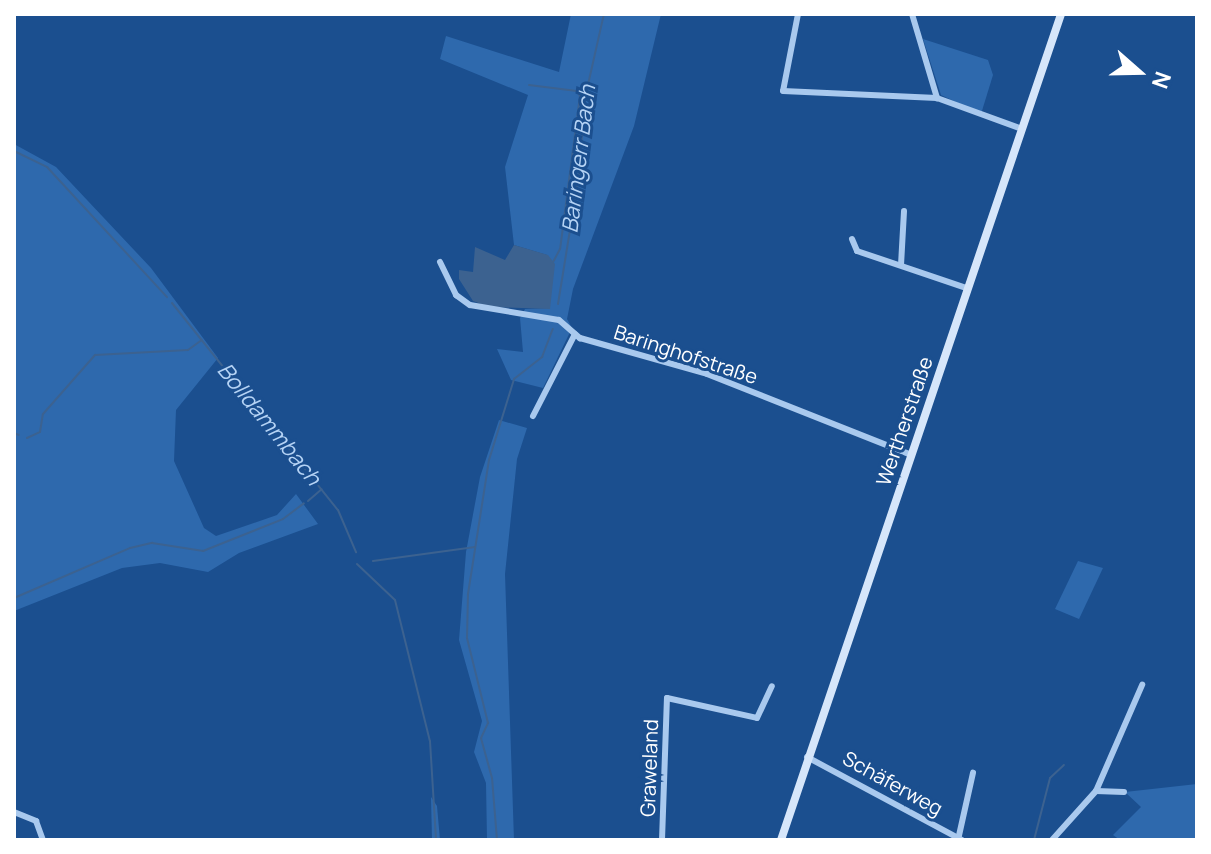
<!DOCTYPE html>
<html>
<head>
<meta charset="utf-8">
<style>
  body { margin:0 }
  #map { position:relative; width:1211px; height:854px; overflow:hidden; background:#1b4f8f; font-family:Manrope,sans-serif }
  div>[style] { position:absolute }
  .green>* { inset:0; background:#2e69ad }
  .water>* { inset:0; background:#3c6290 }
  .stream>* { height:2px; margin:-1px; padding:0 1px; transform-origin:1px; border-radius:1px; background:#3c6290 }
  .minor>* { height:6px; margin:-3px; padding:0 3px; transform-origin:3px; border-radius:3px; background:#a9c9ee }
  .secondary>* { height:8px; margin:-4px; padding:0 4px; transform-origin:4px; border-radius:4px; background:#d6e6fa }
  span { translate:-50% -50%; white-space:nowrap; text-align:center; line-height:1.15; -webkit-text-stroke:6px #1b4f8f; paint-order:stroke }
  .street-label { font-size:20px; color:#fff }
  .water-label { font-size:22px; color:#b5d3f5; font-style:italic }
  .frame { position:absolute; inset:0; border:16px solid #fff; pointer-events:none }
  .north { position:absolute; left:1099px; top:32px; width:80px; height:80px; -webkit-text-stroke:6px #1b4f8f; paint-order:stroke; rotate:110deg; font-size:22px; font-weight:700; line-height:32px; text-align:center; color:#fff }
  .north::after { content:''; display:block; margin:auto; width:28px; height:36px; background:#fff; clip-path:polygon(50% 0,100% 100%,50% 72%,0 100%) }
</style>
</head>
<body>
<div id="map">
  <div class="green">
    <div style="clip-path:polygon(571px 14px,661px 14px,634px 126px,573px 289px,567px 319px,572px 328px,543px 388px,511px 380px,497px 349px,523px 352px,520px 318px,525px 309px,550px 308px,547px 255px,514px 245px,505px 167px,528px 95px,440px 59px,446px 36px,559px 72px)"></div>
    <div style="clip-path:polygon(923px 39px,988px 60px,993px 75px,981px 114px,941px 95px)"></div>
    <div style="clip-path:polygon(14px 144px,56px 167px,151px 268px,218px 358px,176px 410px,174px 461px,204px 528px,216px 536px,277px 515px,296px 494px,318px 524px,239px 553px,208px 572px,160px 563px,122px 568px,14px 611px)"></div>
    <div style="clip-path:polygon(499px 420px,527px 428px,517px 459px,505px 574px,514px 840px,487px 840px,486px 783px,474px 752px,482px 721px,459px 640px,466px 552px,480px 477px)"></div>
    <div style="clip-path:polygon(1078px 561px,1103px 568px,1079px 619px,1055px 609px)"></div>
    <div style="clip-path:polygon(1197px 784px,1197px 840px,1120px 840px,1113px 835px,1141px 807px,1125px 792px)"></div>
    <div style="clip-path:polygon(431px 797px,437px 806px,440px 840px,432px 840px)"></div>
  </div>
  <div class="water">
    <div style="clip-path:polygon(514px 245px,548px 255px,555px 264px,550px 309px,489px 307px,473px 301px,459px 279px,459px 270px,473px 272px,475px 247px,505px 260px)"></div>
  </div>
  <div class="stream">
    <div style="left:529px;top:85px;width:48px;rotate:7.1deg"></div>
    <div style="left:577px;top:91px;width:6px;rotate:59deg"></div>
    <div style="left:580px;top:96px;width:154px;rotate:97.4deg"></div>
    <div style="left:560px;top:249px;width:15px;rotate:118deg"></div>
    <div style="left:14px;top:151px;width:37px;rotate:26deg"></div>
    <div style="left:47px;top:167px;width:177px;rotate:47.3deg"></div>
    <div style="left:172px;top:303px;width:265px;rotate:51.3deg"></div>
    <div style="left:338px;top:510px;width:46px;rotate:66.8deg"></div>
    <div style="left:558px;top:304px;width:131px;rotate:-80.8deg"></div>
    <div style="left:579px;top:175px;width:77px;rotate:-85.5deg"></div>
    <div style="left:585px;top:98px;width:86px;rotate:-77.3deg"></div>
    <div style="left:14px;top:433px;width:5px;rotate:22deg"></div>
    <div style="left:27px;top:438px;width:14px;rotate:-25deg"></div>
    <div style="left:40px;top:432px;width:18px;rotate:-81deg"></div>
    <div style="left:43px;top:414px;width:79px;rotate:-48.6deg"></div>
    <div style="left:95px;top:355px;width:93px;rotate:-3.1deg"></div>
    <div style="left:188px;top:350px;width:17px;rotate:-36deg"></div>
    <div style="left:308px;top:501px;width:18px;rotate:-41deg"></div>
    <div style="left:373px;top:561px;width:103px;rotate:-7.8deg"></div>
    <div style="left:357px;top:564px;width:52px;rotate:43.5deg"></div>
    <div style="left:395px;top:600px;width:145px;rotate:76.1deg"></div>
    <div style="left:430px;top:741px;width:99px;rotate:86.5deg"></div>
    <div style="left:14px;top:598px;width:126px;rotate:-23.3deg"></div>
    <div style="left:130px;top:548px;width:23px;rotate:-13deg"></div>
    <div style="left:152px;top:543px;width:52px;rotate:8.9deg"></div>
    <div style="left:203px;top:551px;width:86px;rotate:-21.8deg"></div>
    <div style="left:283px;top:519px;width:26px;rotate:-37deg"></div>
    <div style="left:497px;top:840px;width:62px;rotate:-94.6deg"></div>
    <div style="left:492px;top:778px;width:41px;rotate:-105.4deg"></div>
    <div style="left:481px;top:738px;width:17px;rotate:-65deg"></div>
    <div style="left:488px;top:723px;width:88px;rotate:-103.9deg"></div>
    <div style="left:467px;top:638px;width:44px;rotate:-88.7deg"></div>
    <div style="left:468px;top:594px;width:136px;rotate:-81.1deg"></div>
    <div style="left:489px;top:460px;width:85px;rotate:-72.8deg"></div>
    <div style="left:514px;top:379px;width:36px;rotate:-38deg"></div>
    <div style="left:542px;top:357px;width:30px;rotate:-69deg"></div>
    <div style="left:1034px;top:840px;width:64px;rotate:-75.5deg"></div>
    <div style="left:1050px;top:778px;width:19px;rotate:-43deg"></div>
  </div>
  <div class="minor">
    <div style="left:798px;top:14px;width:78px;rotate:101deg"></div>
    <div style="left:783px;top:91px;width:154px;rotate:2.6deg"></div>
    <div style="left:937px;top:98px;width:90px;rotate:20deg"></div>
    <div style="left:912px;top:14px;width:88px;rotate:73.4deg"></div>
    <div style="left:852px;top:239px;width:13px;rotate:67deg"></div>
    <div style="left:857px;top:251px;width:115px;rotate:18.7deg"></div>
    <div style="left:440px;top:262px;width:37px;rotate:64deg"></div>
    <div style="left:456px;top:295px;width:17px;rotate:36deg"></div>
    <div style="left:470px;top:305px;width:90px;rotate:9.6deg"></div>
    <div style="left:559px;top:320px;width:28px;rotate:41deg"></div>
    <div style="left:580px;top:338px;width:132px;rotate:15.8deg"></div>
    <div style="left:707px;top:374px;width:217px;rotate:21.6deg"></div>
    <div style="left:901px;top:265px;width:54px;rotate:-86.8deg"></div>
    <div style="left:533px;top:416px;width:92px;rotate:-62.9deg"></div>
    <div style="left:807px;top:757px;width:176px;rotate:28.2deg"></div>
    <div style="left:1096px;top:791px;width:28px;rotate:2deg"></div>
    <div style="left:14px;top:812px;width:24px;rotate:22deg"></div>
    <div style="left:36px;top:821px;width:20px;rotate:70deg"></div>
    <div style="left:662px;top:840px;width:142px;rotate:-88deg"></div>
    <div style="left:667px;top:698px;width:92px;rotate:12.5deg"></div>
    <div style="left:757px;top:718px;width:35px;rotate:-65deg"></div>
    <div style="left:958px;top:840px;width:69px;rotate:-77.4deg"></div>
    <div style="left:1052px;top:840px;width:66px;rotate:-48.1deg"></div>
    <div style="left:1096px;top:791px;width:116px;rotate:-66.5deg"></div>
  </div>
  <div class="secondary">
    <div style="left:781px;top:840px;width:872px;rotate:-71.27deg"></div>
  </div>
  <div class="street-label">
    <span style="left:686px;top:354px;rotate:18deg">Baringhofstraße</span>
    <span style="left:904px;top:421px;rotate:-71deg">Wertherstraße</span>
    <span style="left:649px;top:768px;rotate:-88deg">Graweland</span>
    <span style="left:893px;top:783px;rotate:29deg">Schäferweg</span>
  </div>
  <div class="water-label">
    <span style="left:579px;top:159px;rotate:-83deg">Baringerr Bach</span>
    <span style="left:269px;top:424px;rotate:51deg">Bolldammbach</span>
  </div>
  <div class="frame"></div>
  <div class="north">N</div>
</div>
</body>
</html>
